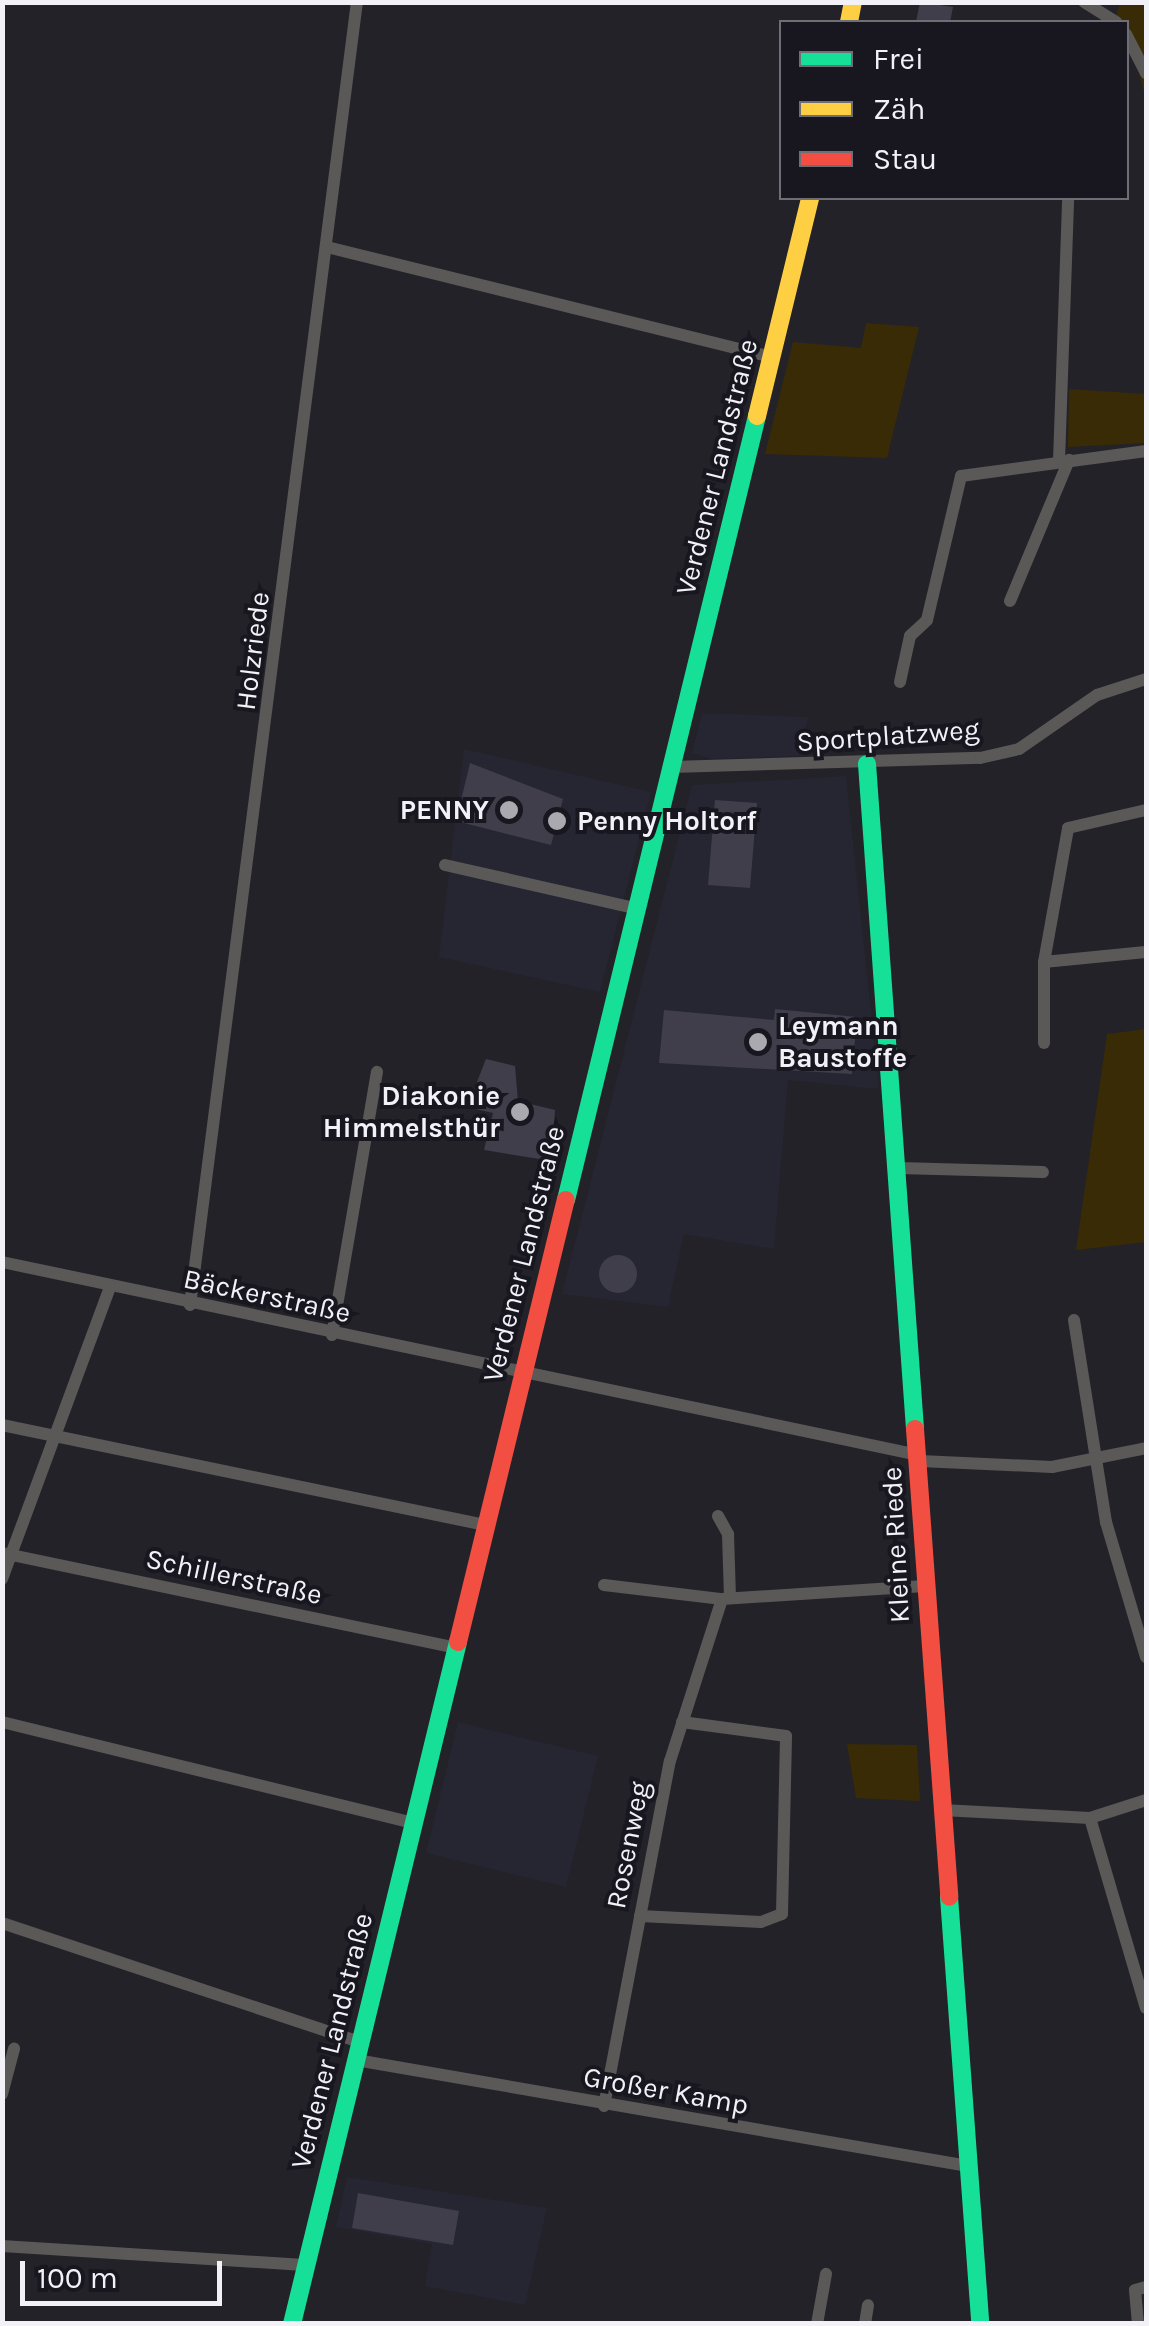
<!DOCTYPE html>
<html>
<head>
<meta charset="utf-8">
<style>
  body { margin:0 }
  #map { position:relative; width:1149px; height:2326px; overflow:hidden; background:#232228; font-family:Karla,sans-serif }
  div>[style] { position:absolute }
  .built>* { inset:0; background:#262532 }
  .green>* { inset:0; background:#392b06 }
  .building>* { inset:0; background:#403e4b }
  .round { border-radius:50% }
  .street>* { height:12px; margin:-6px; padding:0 6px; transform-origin:6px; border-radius:6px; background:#5a5958 }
  .fast>* { height:18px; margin:-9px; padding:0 9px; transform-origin:9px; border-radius:9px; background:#16e098 }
  .slow>* { height:18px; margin:-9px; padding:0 9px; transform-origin:9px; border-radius:9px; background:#ffcf43 }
  .jam>* { height:18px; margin:-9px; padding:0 9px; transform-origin:9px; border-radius:9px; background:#f24e42 }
  .dots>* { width:28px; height:28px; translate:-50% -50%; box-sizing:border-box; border:5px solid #181720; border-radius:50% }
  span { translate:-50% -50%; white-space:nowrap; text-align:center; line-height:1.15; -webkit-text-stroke:8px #181720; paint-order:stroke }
  .street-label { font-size:28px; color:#f1f1f7 }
  .poi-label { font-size:28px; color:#f1f1f7; font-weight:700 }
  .right { translate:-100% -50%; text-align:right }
  .left { translate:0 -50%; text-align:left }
  .frame { position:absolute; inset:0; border:5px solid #f1f1f7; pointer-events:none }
  .legend { position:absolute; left:779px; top:20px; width:350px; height:180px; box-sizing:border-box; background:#181720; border:2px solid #6f6e76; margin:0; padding:12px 18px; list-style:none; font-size:30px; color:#f1f1f7 }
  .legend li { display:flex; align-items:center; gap:20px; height:50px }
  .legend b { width:50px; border:2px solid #6f6e76 }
  .scale { position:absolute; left:20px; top:2261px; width:202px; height:45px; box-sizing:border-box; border:5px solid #f1f1f7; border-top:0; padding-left:12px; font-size:30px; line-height:35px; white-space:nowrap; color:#f1f1f7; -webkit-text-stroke:8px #181720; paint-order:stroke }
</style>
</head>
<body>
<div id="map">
  <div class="built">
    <div style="clip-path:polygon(702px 713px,808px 717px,799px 756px,713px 759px,692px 753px)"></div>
    <div style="clip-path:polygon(464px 749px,651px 792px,600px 992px,439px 957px)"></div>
    <div style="clip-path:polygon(846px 776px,879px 1089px,788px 1080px,774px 1249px,684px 1234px,668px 1307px,562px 1294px,692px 785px)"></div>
    <div style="clip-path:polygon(458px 1722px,598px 1756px,566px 1887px,426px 1853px)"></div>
    <div style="clip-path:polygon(347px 2177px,547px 2208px,525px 2305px,425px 2286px,432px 2244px,336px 2227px)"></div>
  </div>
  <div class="green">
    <div style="clip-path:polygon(1120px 3px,1146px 3px,1146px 100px,1126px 22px,1114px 22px)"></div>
    <div style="clip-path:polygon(866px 323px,919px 327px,887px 458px,765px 454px,793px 342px,861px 348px)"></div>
    <div style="clip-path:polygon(1069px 389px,1146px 394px,1146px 443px,1068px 447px)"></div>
    <div style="clip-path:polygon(1146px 1029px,1146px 1242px,1076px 1250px,1107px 1034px)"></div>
    <div style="clip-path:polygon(847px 1744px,917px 1745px,920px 1801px,856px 1798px)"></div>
  </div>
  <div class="building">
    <div style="clip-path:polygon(920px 2px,953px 7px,950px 22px,916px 22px)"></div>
    <div style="clip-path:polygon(470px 763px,563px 799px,551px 845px,456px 821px)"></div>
    <div style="clip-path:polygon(715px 800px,757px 803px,750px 888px,708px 885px)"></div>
    <div style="clip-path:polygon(775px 1009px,857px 1017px,852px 1074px,659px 1063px,664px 1010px,774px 1020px)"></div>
    <div style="clip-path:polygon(486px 1059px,515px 1066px,518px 1101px,555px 1110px,552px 1161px,484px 1150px,493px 1113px,467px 1107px)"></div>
    <div class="round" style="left:599px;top:1255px;width:38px;height:38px"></div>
    <div style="clip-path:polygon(358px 2193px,459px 2211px,453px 2245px,352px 2228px)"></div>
  </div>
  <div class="street">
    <div style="left:1084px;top:2px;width:38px;rotate:32deg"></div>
    <div style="left:1126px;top:34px;width:44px;rotate:62.9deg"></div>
    <div style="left:327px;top:247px;width:458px;rotate:13.9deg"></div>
    <div style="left:1059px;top:461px;width:263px;rotate:-88deg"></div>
    <div style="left:1010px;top:601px;width:153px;rotate:-67.3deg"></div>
    <div style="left:900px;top:682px;width:47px;rotate:-77.7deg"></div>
    <div style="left:910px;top:636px;width:23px;rotate:-43deg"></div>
    <div style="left:927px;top:620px;width:148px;rotate:-76.7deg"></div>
    <div style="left:961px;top:476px;width:187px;rotate:-7.7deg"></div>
    <div style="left:672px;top:767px;width:308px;rotate:-1.7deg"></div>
    <div style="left:980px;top:758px;width:40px;rotate:-13deg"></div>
    <div style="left:1019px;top:749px;width:95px;rotate:-34.7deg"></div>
    <div style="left:1097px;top:695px;width:52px;rotate:-18.1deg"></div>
    <div style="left:445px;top:865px;width:198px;rotate:12.8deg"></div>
    <div style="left:1044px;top:962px;width:102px;rotate:-5.6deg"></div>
    <div style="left:1044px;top:1043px;width:81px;rotate:-90deg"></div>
    <div style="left:1044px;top:962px;width:136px;rotate:-79.8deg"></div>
    <div style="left:1068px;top:828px;width:80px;rotate:-13deg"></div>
    <div style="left:899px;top:1168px;width:144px;rotate:1.6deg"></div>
    <div style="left:2px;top:1262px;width:937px;rotate:11.89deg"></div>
    <div style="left:190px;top:1305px;width:1314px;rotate:-82.7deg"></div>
    <div style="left:1074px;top:1320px;width:205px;rotate:81deg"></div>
    <div style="left:1106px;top:1522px;width:141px;rotate:73.5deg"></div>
    <div style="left:332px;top:1335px;width:267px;rotate:-80.3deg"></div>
    <div style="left:2px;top:1425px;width:494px;rotate:11.7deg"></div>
    <div style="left:920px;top:1461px;width:132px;rotate:2.6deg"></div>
    <div style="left:1052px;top:1467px;width:96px;rotate:-11.4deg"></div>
    <div style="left:718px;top:1516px;width:21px;rotate:61deg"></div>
    <div style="left:728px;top:1534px;width:62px;rotate:88.2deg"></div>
    <div style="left:2px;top:1553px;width:464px;rotate:11.8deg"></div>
    <div style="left:2px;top:1579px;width:311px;rotate:-69.7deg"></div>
    <div style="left:604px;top:1585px;width:119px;rotate:6.8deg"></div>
    <div style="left:2px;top:1722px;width:423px;rotate:13.8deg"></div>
    <div style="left:942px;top:1810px;width:148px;rotate:3.1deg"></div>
    <div style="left:1090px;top:1818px;width:198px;rotate:73.6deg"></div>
    <div style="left:1090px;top:1818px;width:59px;rotate:-17.8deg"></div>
    <div style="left:640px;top:1916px;width:121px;rotate:2.8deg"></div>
    <div style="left:761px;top:1922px;width:22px;rotate:-21deg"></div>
    <div style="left:782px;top:1914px;width:178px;rotate:-88.7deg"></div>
    <div style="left:786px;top:1736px;width:105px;rotate:-172.3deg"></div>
    <div style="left:2px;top:1923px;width:377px;rotate:18.4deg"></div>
    <div style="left:356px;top:2060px;width:621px;rotate:9.83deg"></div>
    <div style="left:2px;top:2094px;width:47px;rotate:-75.1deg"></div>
    <div style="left:604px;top:2106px;width:351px;rotate:-79.2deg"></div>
    <div style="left:670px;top:1761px;width:170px;rotate:-72.2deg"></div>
    <div style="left:722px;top:1599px;width:203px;rotate:-3.7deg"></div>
    <div style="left:2px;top:2246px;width:306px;rotate:3.6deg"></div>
    <div style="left:817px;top:2324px;width:51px;rotate:-79.8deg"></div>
    <div style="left:865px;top:2324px;width:19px;rotate:-81deg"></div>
    <div style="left:1138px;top:2324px;width:34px;rotate:-95deg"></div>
    <div style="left:1135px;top:2290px;width:11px;rotate:-15deg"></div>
  </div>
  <div class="fast">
    <div style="left:867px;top:764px;width:667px;rotate:85.87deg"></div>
    <div style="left:566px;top:1200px;width:807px;rotate:-76.31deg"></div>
    <div style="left:949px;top:1897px;width:428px;rotate:85.8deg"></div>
    <div style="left:292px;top:2324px;width:702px;rotate:-76.32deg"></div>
  </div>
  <div class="slow">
    <div style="left:849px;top:22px;width:20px;rotate:-79deg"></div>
    <div style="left:757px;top:416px;width:224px;rotate:-76.3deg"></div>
  </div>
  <div class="jam">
    <div style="left:915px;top:1429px;width:469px;rotate:85.8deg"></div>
    <div style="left:458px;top:1642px;width:455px;rotate:-76.3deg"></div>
  </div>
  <div class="dots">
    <div style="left:509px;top:810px;background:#a9a9af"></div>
    <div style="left:557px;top:821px;background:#a9a9af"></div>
    <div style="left:758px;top:1042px;background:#a9a9af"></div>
    <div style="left:520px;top:1112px;background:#a9a9af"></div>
  </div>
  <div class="street-label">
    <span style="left:717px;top:467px;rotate:-76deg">Verdener Landstraße</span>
    <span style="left:253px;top:651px;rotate:-83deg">Holzriede</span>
    <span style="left:888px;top:736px;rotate:-4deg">Sportplatzweg</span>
    <span style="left:524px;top:1254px;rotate:-76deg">Verdener Landstraße</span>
    <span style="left:267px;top:1296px;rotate:12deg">Bäckerstraße</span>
    <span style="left:896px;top:1545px;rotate:-93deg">Kleine Riede</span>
    <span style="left:234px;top:1577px;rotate:12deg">Schillerstraße</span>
    <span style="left:628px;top:1845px;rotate:-79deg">Rosenweg</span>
    <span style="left:332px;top:2041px;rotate:-76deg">Verdener Landstraße</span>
    <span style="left:666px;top:2091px;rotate:10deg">Großer Kamp</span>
  </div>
  <div class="poi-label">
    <span class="right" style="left:489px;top:810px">PENNY</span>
    <span class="left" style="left:577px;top:821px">Penny Holtorf</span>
    <span class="left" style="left:778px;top:1042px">Leymann<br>Baustoffe</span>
    <span class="right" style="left:500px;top:1112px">Diakonie<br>Himmelsthür</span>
  </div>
  <div class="frame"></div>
  <ul class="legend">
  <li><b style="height:12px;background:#16e098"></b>Frei</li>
  <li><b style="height:12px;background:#ffcf43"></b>Zäh</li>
  <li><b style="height:12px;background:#f24e42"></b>Stau</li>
  </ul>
  <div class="scale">100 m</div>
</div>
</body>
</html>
